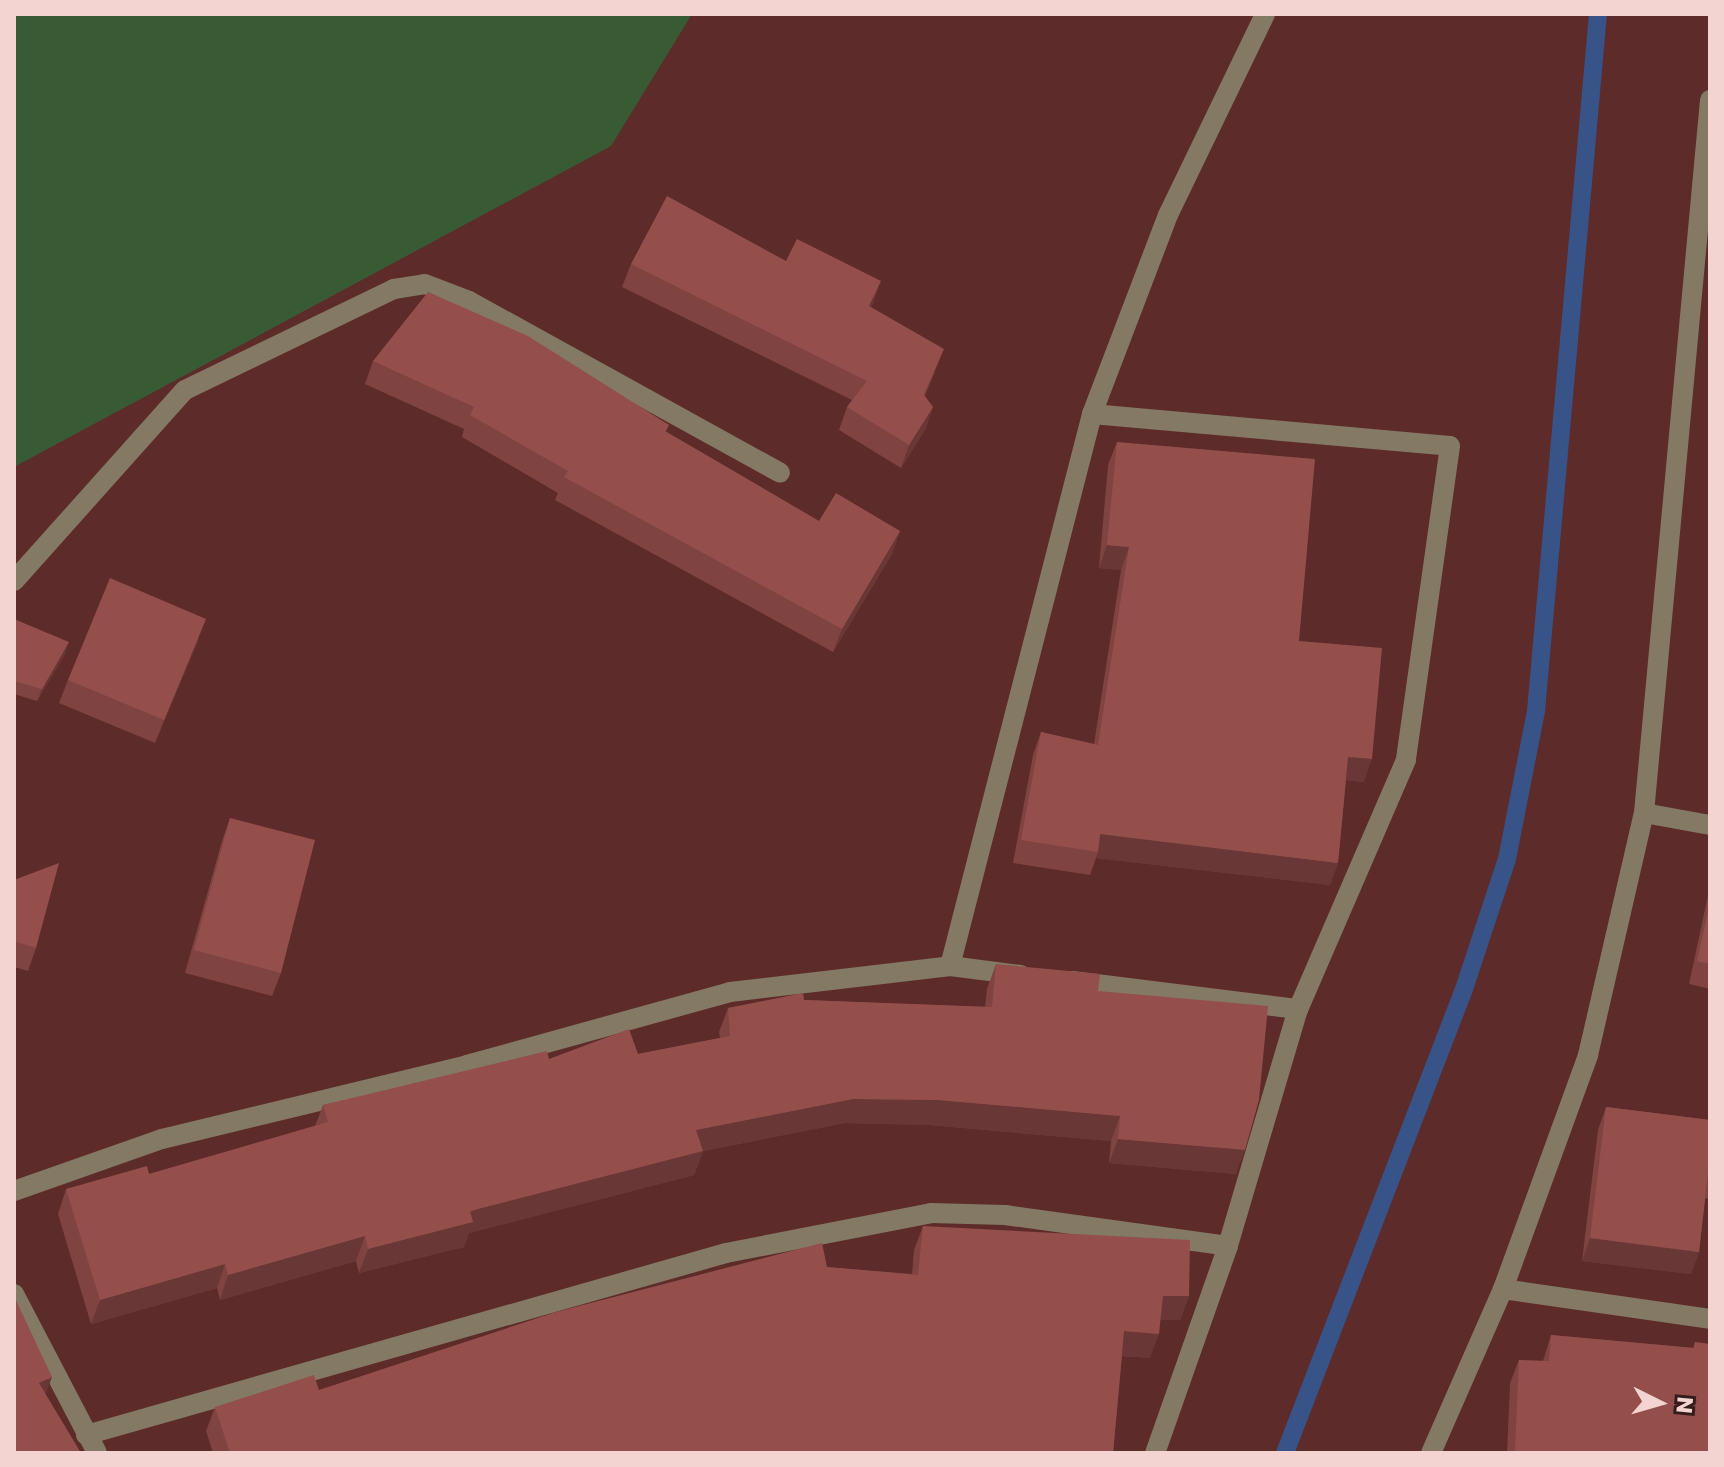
<!DOCTYPE html>
<html>
<head>
<meta charset="utf-8">
<style>
  body { margin:0 }
  #map { position:relative; width:1724px; height:1467px; overflow:hidden; background:#5d2b2a; font-family:Poppins,sans-serif }
  div>[style] { position:absolute }
  .green>* { inset:0; background:#385b36 }
  .stream>* { height:18px; margin:-9px; padding:0 9px; transform-origin:9px; border-radius:9px; background:#385388 }
  .minor>* { height:20px; margin:-10px; padding:0 10px; transform-origin:10px; border-radius:10px; background:#847964 }
  .wall>* { inset:0; background:#7f4442 }
  .shaded-wall>* { inset:0; background:#683736 }
  .building>* { inset:0; background:#944f4d }
  span { translate:-50% -50%; white-space:nowrap; text-align:center; line-height:1.15; -webkit-text-stroke:7px #331c1b; paint-order:stroke }
  .frame { position:absolute; inset:0; border:16px solid #f4d4d1; pointer-events:none }
  .north { position:absolute; left:1620px; top:1363px; width:80px; height:80px; -webkit-text-stroke:6px #331c1b; paint-order:stroke; rotate:95deg; font-size:22px; font-weight:700; line-height:32px; text-align:center; color:#f4d4d1 }
  .north::after { content:''; display:block; margin:auto; width:28px; height:36px; background:#f4d4d1; clip-path:polygon(50% 0,100% 100%,50% 72%,0 100%) }
</style>
</head>
<body>
<div id="map">
  <div class="green">
    <div style="clip-path:polygon(14px 14px,692px 14px,611px 146px,14px 467px)"></div>
  </div>
  <div class="stream">
    <div style="left:1285px;top:1453px;width:497px;rotate:-68.9deg"></div>
    <div style="left:1464px;top:989px;width:137px;rotate:-71.7deg"></div>
    <div style="left:1507px;top:859px;width:151px;rotate:-78.9deg"></div>
    <div style="left:1536px;top:711px;width:700px;rotate:-84.92deg"></div>
  </div>
  <div class="minor">
    <div style="left:1092px;top:414px;width:213px;rotate:-69.1deg"></div>
    <div style="left:1168px;top:215px;width:223px;rotate:-64.2deg"></div>
    <div style="left:14px;top:581px;width:256px;rotate:-48.2deg"></div>
    <div style="left:185px;top:390px;width:232px;rotate:-25.8deg"></div>
    <div style="left:394px;top:289px;width:31px;rotate:-9deg"></div>
    <div style="left:425px;top:284px;width:47px;rotate:21.1deg"></div>
    <div style="left:469px;top:301px;width:355px;rotate:28.9deg"></div>
    <div style="left:1644px;top:813px;width:67px;rotate:10.3deg"></div>
    <div style="left:950px;top:966px;width:71px;rotate:7.3deg"></div>
    <div style="left:1072px;top:981px;width:228px;rotate:7.1deg"></div>
    <div style="left:14px;top:1191px;width:157px;rotate:-19.4deg"></div>
    <div style="left:162px;top:1139px;width:314px;rotate:-13.6deg"></div>
    <div style="left:467px;top:1065px;width:273px;rotate:-15.5deg"></div>
    <div style="left:730px;top:992px;width:222px;rotate:-6.7deg"></div>
    <div style="left:950px;top:966px;width:570px;rotate:-75.57deg"></div>
    <div style="left:1092px;top:414px;width:359px;rotate:5.1deg"></div>
    <div style="left:1450px;top:446px;width:317px;rotate:98deg"></div>
    <div style="left:1406px;top:760px;width:271px;rotate:113.4deg"></div>
    <div style="left:1298px;top:1009px;width:247px;rotate:106.5deg"></div>
    <div style="left:1228px;top:1246px;width:219px;rotate:109.4deg"></div>
    <div style="left:1503px;top:1289px;width:209px;rotate:8.2deg"></div>
    <div style="left:14px;top:1294px;width:179px;rotate:62.4deg"></div>
    <div style="left:86px;top:1435px;width:665px;rotate:-15.87deg"></div>
    <div style="left:726px;top:1253px;width:209px;rotate:-11deg"></div>
    <div style="left:931px;top:1213px;width:74px;rotate:1.5deg"></div>
    <div style="left:1005px;top:1215px;width:225px;rotate:7.9deg"></div>
    <div style="left:1431px;top:1453px;width:179px;rotate:-66.3deg"></div>
    <div style="left:1503px;top:1289px;width:249px;rotate:-70deg"></div>
    <div style="left:1588px;top:1055px;width:248px;rotate:-77deg"></div>
    <div style="left:1644px;top:813px;width:716px;rotate:-84.71deg"></div>
  </div>
  <div class="wall">
    <div style="clip-path:polygon(631px 264px,871px 308px,935px 372px,925px 396px,933px 407px,925px 430px,901px 468px,839px 430px,847px 407px,852px 400px,622px 287px)"></div>
    <div style="clip-path:polygon(373px 361px,669px 425px,666px 432px,819px 521px,900px 531px,892px 554px,833px 652px,555px 500px,558px 493px,462px 437px,464px 429px,365px 384px)"></div>
    <div style="clip-path:polygon(1117px 442px,1299px 641px,1364px 782px,1346px 780px,1338px 863px,1330px 885px,1096px 858px,1090px 875px,1013px 863px,1033px 755px,1041px 732px,1094px 744px,1121px 570px,1099px 568px,1108px 465px)"></div>
    <div style="clip-path:polygon(14px 619px,65px 654px,37px 701px,14px 694px)"></div>
    <div style="clip-path:polygon(198px 641px,155px 743px,59px 703px,68px 680px)"></div>
    <div style="clip-path:polygon(230px 818px,281px 973px,272px 996px,185px 973px,222px 841px)"></div>
    <div style="clip-path:polygon(14px 880px,36px 948px,28px 971px,14px 967px)"></div>
    <div style="clip-path:polygon(1710px 886px,1710px 989px,1689px 984px)"></div>
    <div style="clip-path:polygon(996px 964px,1098px 991px,1236px 1174px,1109px 1163px,1111px 1141px,929px 1125px,845px 1123px,703px 1151px,694px 1175px,469px 1233px,464px 1247px,359px 1273px,356px 1261px,220px 1300px,217px 1288px,91px 1324px,58px 1214px,66px 1189px,149px 1174px,315px 1126px,323px 1105px,549px 1059px,638px 1054px,720px 1038px,719px 1032px,728px 1008px,804px 1000px,985px 1007px,987px 989px)"></div>
    <div style="clip-path:polygon(1606px 1107px,1710px 1120px,1710px 1200px,1705px 1198px,1699px 1252px,1691px 1274px,1582px 1261px,1598px 1130px)"></div>
    <div style="clip-path:polygon(923px 1226px,1189px 1296px,1180px 1320px,1160px 1320px,1150px 1358px,1122px 1356px,1113px 1453px,213px 1453px,206px 1431px,215px 1407px,319px 1390px,827px 1267px,912px 1274px,914px 1250px)"></div>
    <div style="clip-path:polygon(1551px 1335px,1693px 1348px,1695px 1342px,1710px 1453px,1507px 1453px,1510px 1383px,1519px 1360px,1543px 1361px)"></div>
  </div>
  <div class="shaded-wall">
    <div style="clip-path:polygon(881px 281px,873px 304px,861px 329px,869px 306px)"></div>
    <div style="clip-path:polygon(944px 349px,935px 372px,915px 418px,924px 395px)"></div>
    <div style="clip-path:polygon(933px 407px,925px 430px,901px 468px,909px 445px)"></div>
    <div style="clip-path:polygon(900px 531px,892px 554px,833px 652px,842px 629px)"></div>
    <div style="clip-path:polygon(1107px 545px,1129px 547px,1121px 570px,1099px 568px)"></div>
    <div style="clip-path:polygon(206px 619px,198px 641px,155px 743px,164px 720px)"></div>
    <div style="clip-path:polygon(69px 642px,65px 654px,37px 701px,42px 689px)"></div>
    <div style="clip-path:polygon(1348px 757px,1372px 759px,1364px 782px,1339px 780px)"></div>
    <div style="clip-path:polygon(1100px 834px,1338px 863px,1330px 885px,1096px 858px,1098px 852px)"></div>
    <div style="clip-path:polygon(853px 1099px,938px 1100px,1120px 1116px,1111px 1141px,929px 1125px,845px 1123px,703px 1151px,694px 1175px,469px 1233px,464px 1247px,359px 1273px,368px 1249px,696px 1130px)"></div>
    <div style="clip-path:polygon(1118px 1139px,1245px 1150px,1236px 1174px,1109px 1163px)"></div>
    <div style="clip-path:polygon(365px 1236px,356px 1261px,220px 1300px,228px 1275px)"></div>
    <div style="clip-path:polygon(1590px 1238px,1699px 1252px,1691px 1274px,1582px 1261px)"></div>
    <div style="clip-path:polygon(225px 1264px,217px 1288px,91px 1324px,100px 1300px)"></div>
    <div style="clip-path:polygon(1163px 1296px,1189px 1296px,1180px 1320px,1154px 1320px)"></div>
    <div style="clip-path:polygon(1124px 1331px,1159px 1334px,1150px 1358px,1115px 1355px)"></div>
    <div style="clip-path:polygon(52px 1377px,41px 1407px,39px 1383px)"></div>
  </div>
  <div class="building">
    <div style="clip-path:polygon(667px 196px,786px 261px,797px 239px,881px 281px,869px 306px,944px 349px,924px 395px,933px 407px,909px 445px,847px 407px,867px 381px,631px 264px)"></div>
    <div style="clip-path:polygon(428px 292px,528px 336px,669px 425px,665px 431px,819px 521px,836px 493px,900px 531px,842px 629px,564px 477px,568px 471px,470px 415px,474px 407px,373px 361px)"></div>
    <div style="clip-path:polygon(1117px 442px,1315px 459px,1299px 641px,1382px 648px,1372px 759px,1348px 757px,1338px 863px,1100px 834px,1098px 852px,1021px 840px,1041px 732px,1098px 745px,1129px 547px,1107px 545px)"></div>
    <div style="clip-path:polygon(110px 578px,206px 619px,164px 720px,68px 680px)"></div>
    <div style="clip-path:polygon(14px 619px,69px 642px,42px 689px,14px 681px)"></div>
    <div style="clip-path:polygon(230px 818px,315px 840px,281px 973px,194px 950px)"></div>
    <div style="clip-path:polygon(59px 863px,36px 948px,14px 941px,14px 880px)"></div>
    <div style="clip-path:polygon(1710px 902px,1710px 964px,1697px 961px)"></div>
    <div style="clip-path:polygon(996px 964px,1100px 974px,1098px 991px,1268px 1006px,1259px 1100px,1245px 1150px,1118px 1139px,1120px 1116px,938px 1100px,853px 1099px,696px 1130px,703px 1151px,470px 1211px,473px 1222px,368px 1249px,365px 1236px,228px 1275px,225px 1264px,100px 1300px,66px 1189px,147px 1166px,149px 1174px,328px 1122px,323px 1105px,547px 1051px,549px 1059px,629px 1029px,638px 1054px,730px 1036px,728px 1008px,803px 993px,804px 1000px,992px 1007px)"></div>
    <div style="clip-path:polygon(1606px 1107px,1710px 1120px,1710px 1174px,1708px 1173px,1699px 1252px,1590px 1238px)"></div>
    <div style="clip-path:polygon(923px 1226px,1190px 1240px,1189px 1296px,1163px 1296px,1159px 1334px,1124px 1331px,1113px 1453px,230px 1453px,215px 1407px,314px 1375px,319px 1390px,556px 1312px,822px 1243px,827px 1267px,918px 1275px)"></div>
    <div style="clip-path:polygon(14px 1296px,52px 1377px,39px 1383px,81px 1453px,14px 1453px)"></div>
    <div style="clip-path:polygon(1551px 1335px,1694px 1348px,1695px 1342px,1710px 1344px,1710px 1453px,1515px 1453px,1519px 1360px,1549px 1361px)"></div>
  </div>
  <div class="frame"></div>
  <div class="north">N</div>
</div>
</body>
</html>
